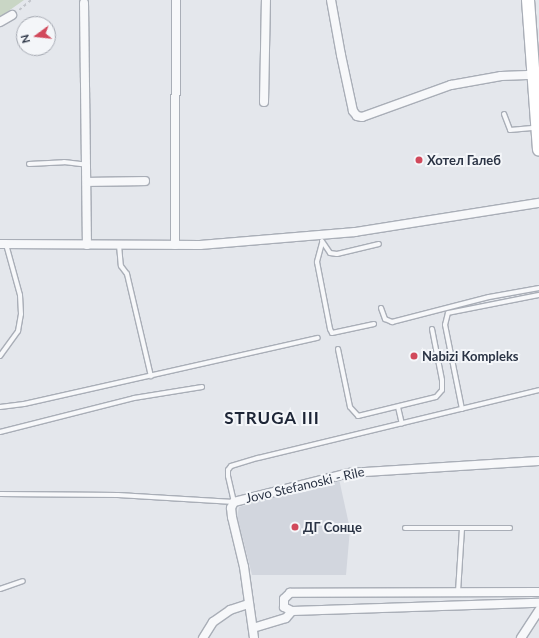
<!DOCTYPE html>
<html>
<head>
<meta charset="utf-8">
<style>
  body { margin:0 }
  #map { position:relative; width:539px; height:638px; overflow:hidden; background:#e4e7ec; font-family:Lato,sans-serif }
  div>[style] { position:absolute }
  .built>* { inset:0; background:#d2d6de }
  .green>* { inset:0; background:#c9d6c5 }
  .path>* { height:1.5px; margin-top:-0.75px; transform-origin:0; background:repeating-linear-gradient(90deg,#c2c5cb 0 3px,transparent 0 6px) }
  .roads { filter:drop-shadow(1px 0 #a9aeb7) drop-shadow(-1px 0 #a9aeb7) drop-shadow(0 1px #a9aeb7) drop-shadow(0 -1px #a9aeb7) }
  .lane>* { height:4px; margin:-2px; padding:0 2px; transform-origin:2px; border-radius:2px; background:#f7f8fa }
  .street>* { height:8px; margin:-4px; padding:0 4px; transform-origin:4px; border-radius:4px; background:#f7f8fa }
  .secondary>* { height:12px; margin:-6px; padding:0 6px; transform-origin:6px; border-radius:6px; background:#fff }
  .dots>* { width:11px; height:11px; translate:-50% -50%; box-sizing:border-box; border:2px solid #f4f6f9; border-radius:50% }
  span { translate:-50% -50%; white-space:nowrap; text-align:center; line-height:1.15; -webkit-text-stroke:4px #f4f6f9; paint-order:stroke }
  .poi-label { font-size:13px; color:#2b3445; font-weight:700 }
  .left { translate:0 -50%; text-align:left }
  .street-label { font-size:13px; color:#2b3445 }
  .district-label { font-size:17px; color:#1d2536; font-weight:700; letter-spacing:1px }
  .north { position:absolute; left:16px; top:16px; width:40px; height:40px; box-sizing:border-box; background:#f4f6f9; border:1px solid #a4a8b1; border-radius:50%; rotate:255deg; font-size:11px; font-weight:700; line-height:16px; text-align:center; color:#2b3445 }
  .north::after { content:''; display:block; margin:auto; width:14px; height:18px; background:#d1495b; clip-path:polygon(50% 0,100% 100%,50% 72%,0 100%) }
</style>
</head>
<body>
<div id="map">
  <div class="built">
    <div style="clip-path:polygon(339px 479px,350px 529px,346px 575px,252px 575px,237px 516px,239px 507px)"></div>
  </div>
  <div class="green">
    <div style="clip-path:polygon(0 0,24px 0,0 17px)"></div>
  </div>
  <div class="path">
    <div style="left:19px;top:10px;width:16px;rotate:-40deg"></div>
  </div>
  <div class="roads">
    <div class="lane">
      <div style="left:504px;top:114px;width:17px;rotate:69deg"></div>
      <div style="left:510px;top:130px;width:25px;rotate:-5deg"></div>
      <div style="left:29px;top:164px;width:35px;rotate:-3deg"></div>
      <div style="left:64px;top:162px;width:23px;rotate:7deg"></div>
      <div style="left:322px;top:241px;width:14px;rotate:56deg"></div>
      <div style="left:330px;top:253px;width:7px;rotate:8deg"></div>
      <div style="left:337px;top:254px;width:43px;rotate:-13.4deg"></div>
      <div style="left:322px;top:243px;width:20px;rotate:105deg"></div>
      <div style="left:317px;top:262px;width:68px;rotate:79deg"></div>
      <div style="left:330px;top:329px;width:4px;rotate:63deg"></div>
      <div style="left:332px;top:333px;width:43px;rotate:-12.1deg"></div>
      <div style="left:119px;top:245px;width:21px;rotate:85deg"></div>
      <div style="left:121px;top:266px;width:10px;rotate:53deg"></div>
      <div style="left:127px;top:274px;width:105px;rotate:76.8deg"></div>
      <div style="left:381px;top:308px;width:12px;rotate:70deg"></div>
      <div style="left:385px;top:319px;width:8px;rotate:23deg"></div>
      <div style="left:392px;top:322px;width:100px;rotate:-14.5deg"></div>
      <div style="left:489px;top:297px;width:51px;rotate:-10.2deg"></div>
      <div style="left:338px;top:349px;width:59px;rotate:78.3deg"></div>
      <div style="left:350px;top:407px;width:12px;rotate:48deg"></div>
      <div style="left:358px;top:416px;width:80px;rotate:-13.7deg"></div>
      <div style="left:436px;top:397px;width:9px;rotate:-49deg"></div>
      <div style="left:442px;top:390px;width:10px;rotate:-90deg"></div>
      <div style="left:442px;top:380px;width:52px;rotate:-101.1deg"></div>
      <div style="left:0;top:356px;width:31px;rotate:-54deg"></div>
      <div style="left:18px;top:331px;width:17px;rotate:-80deg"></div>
      <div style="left:21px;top:314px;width:19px;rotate:-93deg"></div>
      <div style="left:20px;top:295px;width:53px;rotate:-105.4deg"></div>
      <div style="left:0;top:407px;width:24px;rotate:-7deg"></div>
      <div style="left:24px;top:404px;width:301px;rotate:-12.7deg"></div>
      <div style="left:398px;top:407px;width:17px;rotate:77deg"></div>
      <div style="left:462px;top:409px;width:86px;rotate:-101.4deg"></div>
      <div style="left:445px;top:325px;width:12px;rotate:-76deg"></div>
      <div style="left:448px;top:313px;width:93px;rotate:-11.2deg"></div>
      <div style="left:0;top:432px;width:138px;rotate:-14.2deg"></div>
      <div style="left:134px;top:398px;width:69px;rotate:-9.2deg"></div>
      <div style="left:0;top:494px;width:118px;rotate:0.5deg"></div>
      <div style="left:118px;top:495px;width:116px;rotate:3.5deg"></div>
      <div style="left:234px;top:502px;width:27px;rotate:-103deg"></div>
      <div style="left:228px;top:476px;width:6px;rotate:-90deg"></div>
      <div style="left:228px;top:470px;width:5px;rotate:-53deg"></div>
      <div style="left:231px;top:466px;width:28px;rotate:-17deg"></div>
      <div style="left:258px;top:458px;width:289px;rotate:-13.6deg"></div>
      <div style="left:405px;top:528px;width:105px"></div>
      <div style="left:0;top:589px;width:24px;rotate:-19deg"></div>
      <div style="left:458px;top:592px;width:63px;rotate:-86.4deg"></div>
    </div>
    <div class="street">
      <div style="left:331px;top:0;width:56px;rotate:79.7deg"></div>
      <div style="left:341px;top:55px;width:57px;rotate:77.9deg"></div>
      <div style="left:353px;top:111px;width:6px;rotate:51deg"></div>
      <div style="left:357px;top:116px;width:5px;rotate:11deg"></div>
      <div style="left:362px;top:117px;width:95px;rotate:-19.8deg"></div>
      <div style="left:451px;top:85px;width:51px;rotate:-10.2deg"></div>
      <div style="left:501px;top:76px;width:33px;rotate:-2deg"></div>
      <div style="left:84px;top:3px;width:242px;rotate:89.3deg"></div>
      <div style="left:0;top:22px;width:14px;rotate:-30deg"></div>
      <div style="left:264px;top:102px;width:102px;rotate:-88.9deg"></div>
      <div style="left:87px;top:182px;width:58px;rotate:-1deg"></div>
      <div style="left:0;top:244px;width:200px;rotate:0.3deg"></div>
      <div style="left:200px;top:245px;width:156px;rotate:-4.8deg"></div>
      <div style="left:355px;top:232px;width:186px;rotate:-9deg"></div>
      <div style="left:175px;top:245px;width:245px;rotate:-89.8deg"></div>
      <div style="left:539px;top:592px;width:249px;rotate:179.8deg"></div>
      <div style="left:290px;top:593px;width:8px;rotate:135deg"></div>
      <div style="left:284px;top:599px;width:8px;rotate:90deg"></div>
      <div style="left:284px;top:607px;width:9px;rotate:27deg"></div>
      <div style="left:292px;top:611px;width:247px;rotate:-1.9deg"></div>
      <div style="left:253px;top:628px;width:34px;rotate:-17deg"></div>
      <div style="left:286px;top:618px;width:9px;rotate:-49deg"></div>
      <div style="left:203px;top:638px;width:19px;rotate:-58deg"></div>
      <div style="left:213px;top:622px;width:21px;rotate:-35deg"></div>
      <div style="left:230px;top:610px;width:20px;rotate:-18deg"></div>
      <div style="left:254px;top:638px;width:72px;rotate:-98deg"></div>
      <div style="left:244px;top:567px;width:51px;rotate:-103.5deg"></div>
      <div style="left:232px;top:517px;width:9px;rotate:-96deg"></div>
      <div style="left:231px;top:508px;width:7px;rotate:-63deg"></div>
      <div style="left:234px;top:502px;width:119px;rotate:-14.2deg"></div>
      <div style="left:349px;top:473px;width:190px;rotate:-3.6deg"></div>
      <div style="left:521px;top:638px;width:33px;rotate:-57deg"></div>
    </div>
    <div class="secondary">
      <div style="left:528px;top:0;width:150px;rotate:85.8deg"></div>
    </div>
  </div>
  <div class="dots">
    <div style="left:419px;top:160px;background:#d1495b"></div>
    <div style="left:414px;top:356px;background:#d1495b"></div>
    <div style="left:295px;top:527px;background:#d1495b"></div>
  </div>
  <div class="poi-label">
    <span class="left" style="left:427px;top:160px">Хотел Галеб</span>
    <span class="left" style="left:422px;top:356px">Nabizi Kompleks</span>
    <span class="left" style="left:303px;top:527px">ДГ Сонце</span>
  </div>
  <div class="street-label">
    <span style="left:305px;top:485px;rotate:-13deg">Jovo Stefanoski - Rile</span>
  </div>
  <div class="district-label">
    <span style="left:272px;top:418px">STRUGA III</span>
  </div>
  <div class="north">N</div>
</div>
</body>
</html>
